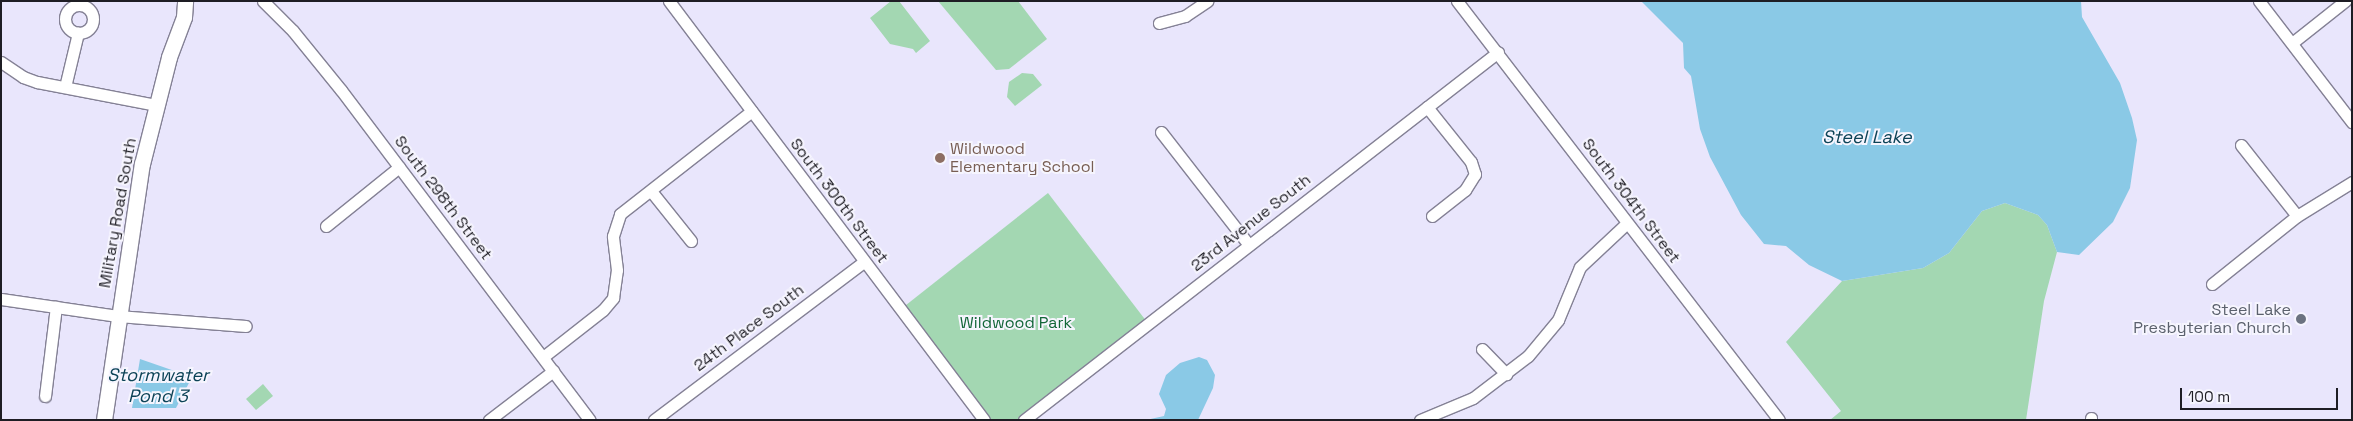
<!DOCTYPE html>
<html>
<head>
<meta charset="utf-8">
<style>
  body { margin:0 }
  #map { position:relative; width:2353px; height:421px; overflow:hidden; background:#e9e6fc; font-family:"Space Grotesk",sans-serif }
  div>[style] { position:absolute }
  .green>* { inset:0; background:#a3d7b2 }
  .water>* { inset:0; background:#8ac9e6 }
  .roads { filter:drop-shadow(1px 0 #848195) drop-shadow(-1px 0 #848195) drop-shadow(0 1px #848195) drop-shadow(0 -1px #848195) }
  .minor>* { height:11px; margin:-5.5px; padding:0 5.5px; transform-origin:5.5px; border-radius:5.5px; background:#fff }
  .minor>.ring { margin:-5.5px; padding:0; box-sizing:content-box; background:none; border:11px solid #fff; border-radius:50% }
  .major>* { height:15px; margin:-7.5px; padding:0 7.5px; transform-origin:7.5px; border-radius:7.5px; background:#fff }
  .dots>* { width:14px; height:14px; translate:-50% -50%; box-sizing:border-box; border:2px solid #f6f5fe; border-radius:50% }
  span { translate:-50% -50%; white-space:nowrap; text-align:center; line-height:1.15; -webkit-text-stroke:4px #f6f5fe; paint-order:stroke }
  .education-label { font-size:16px; color:#785e54 }
  .left { translate:0 -50%; text-align:left }
  .street-label { font-size:16px; color:#1e1d24 }
  .worship-label { font-size:16px; color:#5b616d }
  .right { translate:-100% -50%; text-align:right }
  .park-label { font-size:16px; color:#126638 }
  .water-label { font-size:18px; color:#0c4357; font-style:italic }
  .frame { position:absolute; inset:0; border:2px solid #1e1d24; pointer-events:none }
  .scale { position:absolute; left:2180px; top:388px; width:158px; height:22px; box-sizing:border-box; border:2px solid #1e1d24; border-top:0; padding-left:6px; font-size:15px; line-height:18px; white-space:nowrap; color:#1e1d24; -webkit-text-stroke:4px #f6f5fe; paint-order:stroke }
</style>
</head>
<body>
<div id="map">
  <div class="green">
    <div style="clip-path:polygon(891px 1px,899px 1px,930px 41px,916px 53px,913px 49px,890px 44px,870px 18px)"></div>
    <div style="clip-path:polygon(938px 1px,1018px 1px,1047px 39px,1009px 69px,996px 70px)"></div>
    <div style="clip-path:polygon(1022px 73px,1033px 74px,1042px 85px,1015px 106px,1007px 97px,1009px 82px)"></div>
    <div style="clip-path:polygon(1048px 193px,1147px 322px,1024px 420px,984px 420px,901px 309px)"></div>
    <div style="clip-path:polygon(2005px 203px,2038px 215px,2047px 225px,2057px 252px,2044px 301px,2026px 420px,1830px 420px,1841px 411px,1786px 342px,1842px 281px,1923px 268px,1949px 253px,1982px 211px)"></div>
    <div style="clip-path:polygon(263px 384px,273px 396px,256px 410px,246px 399px)"></div>
  </div>
  <div class="water">
    <div style="clip-path:polygon(1641px 1px,2081px 1px,2082px 17px,2120px 83px,2132px 118px,2137px 140px,2130px 188px,2113px 222px,2079px 255px,2057px 252px,2047px 225px,2038px 215px,2005px 203px,1982px 211px,1949px 253px,1923px 268px,1842px 281px,1809px 265px,1786px 246px,1764px 244px,1741px 215px,1710px 157px,1700px 129px,1691px 76px,1684px 68px,1683px 43px)"></div>
    <div style="clip-path:polygon(1199px 357px,1207px 360px,1215px 375px,1213px 388px,1198px 420px,1146px 420px,1164px 416px,1166px 409px,1159px 394px,1166px 375px,1180px 363px)"></div>
    <div style="clip-path:polygon(140px 359px,192px 377px,176px 408px,132px 408px)"></div>
  </div>
  <div class="roads">
    <div class="minor">
      <div style="left:263px;top:1px;width:42px;rotate:45deg"></div>
      <div style="left:293px;top:31px;width:76px;rotate:50.9deg"></div>
      <div style="left:341px;top:90px;width:413px;rotate:53deg"></div>
      <div style="left:669px;top:1px;width:524px;rotate:53.06deg"></div>
      <div style="left:1457px;top:1px;width:528px;rotate:52.46deg"></div>
      <div style="left:2259px;top:1px;width:153px;rotate:52.5deg"></div>
      <div class="ring" style="left:65px;top:5px;width:17px;height:17px"></div>
      <div style="left:1159px;top:23px;width:27px;rotate:-15deg"></div>
      <div style="left:1185px;top:16px;width:27px;rotate:-34deg"></div>
      <div style="left:2292px;top:43px;width:68px;rotate:-38.4deg"></div>
      <div style="left:1px;top:62px;width:27px;rotate:34deg"></div>
      <div style="left:23px;top:77px;width:15px;rotate:20deg"></div>
      <div style="left:37px;top:82px;width:122px;rotate:10.9deg"></div>
      <div style="left:65px;top:87px;width:56px;rotate:-76.5deg"></div>
      <div style="left:1427px;top:107px;width:70px;rotate:51.3deg"></div>
      <div style="left:1471px;top:162px;width:13px;rotate:72deg"></div>
      <div style="left:1475px;top:174px;width:19px;rotate:122deg"></div>
      <div style="left:1465px;top:190px;width:42px;rotate:141.8deg"></div>
      <div style="left:1161px;top:132px;width:143px;rotate:52.1deg"></div>
      <div style="left:2241px;top:145px;width:90px;rotate:51.7deg"></div>
      <div style="left:651px;top:191px;width:64px;rotate:51.3deg"></div>
      <div style="left:326px;top:226px;width:94px;rotate:-38.9deg"></div>
      <div style="left:2212px;top:284px;width:109px;rotate:-38.7deg"></div>
      <div style="left:2297px;top:216px;width:65px;rotate:-31.7deg"></div>
      <div style="left:1px;top:299px;width:118px;rotate:8.3deg"></div>
      <div style="left:118px;top:316px;width:128px;rotate:4.5deg"></div>
      <div style="left:1482px;top:349px;width:35px;rotate:46deg"></div>
      <div style="left:543px;top:357px;width:76px;rotate:-38.1deg"></div>
      <div style="left:603px;top:310px;width:16px;rotate:-50deg"></div>
      <div style="left:613px;top:298px;width:28px;rotate:-82deg"></div>
      <div style="left:617px;top:270px;width:34px;rotate:-97deg"></div>
      <div style="left:613px;top:236px;width:23px;rotate:-72deg"></div>
      <div style="left:620px;top:214px;width:167px;rotate:-38deg"></div>
      <div style="left:45px;top:396px;width:90px;rotate:-83deg"></div>
      <div style="left:489px;top:420px;width:81px;rotate:-37.4deg"></div>
      <div style="left:654px;top:420px;width:263px;rotate:-37deg"></div>
      <div style="left:1024px;top:420px;width:600px;rotate:-37.82deg"></div>
      <div style="left:1420px;top:420px;width:57px;rotate:-22.5deg"></div>
      <div style="left:1473px;top:398px;width:69px;rotate:-37.4deg"></div>
      <div style="left:1528px;top:356px;width:47px;rotate:-50.2deg"></div>
      <div style="left:1558px;top:320px;width:57px;rotate:-67.5deg"></div>
      <div style="left:1580px;top:267px;width:64px;rotate:-43.1deg"></div>
      <div style="left:2091px;top:420px;width:2px;rotate:-90deg"></div>
    </div>
    <div class="major">
      <div style="left:104px;top:420px;width:259px;rotate:-81.6deg"></div>
      <div style="left:142px;top:164px;width:110px;rotate:-75.8deg"></div>
      <div style="left:169px;top:57px;width:43px;rotate:-69.4deg"></div>
      <div style="left:184px;top:17px;width:16px;rotate:-86deg"></div>
    </div>
  </div>
  <div class="dots">
    <div style="left:940px;top:158px;background:#8d6e63"></div>
    <div style="left:2301px;top:319px;background:#6b7280"></div>
  </div>
  <div class="education-label">
    <span class="left" style="left:950px;top:158px">Wildwood<br>Elementary School</span>
  </div>
  <div class="street-label">
    <span style="left:443px;top:198px;rotate:53deg">South 298th Street</span>
    <span style="left:839px;top:201px;rotate:53deg">South 300th Street</span>
    <span style="left:1631px;top:201px;rotate:53deg">South 304th Street</span>
    <span style="left:118px;top:213px;rotate:-80deg">Military Road South</span>
    <span style="left:1251px;top:223px;rotate:-38deg">23rd Avenue South</span>
    <span style="left:749px;top:328px;rotate:-37deg">24th Place South</span>
  </div>
  <div class="worship-label">
    <span class="right" style="left:2291px;top:319px">Steel Lake<br>Presbyterian Church</span>
  </div>
  <div class="park-label">
    <span style="left:1016px;top:323px">Wildwood Park</span>
  </div>
  <div class="water-label">
    <span style="left:1867px;top:137px">Steel Lake</span>
    <span style="left:158px;top:386px">Stormwater<br>Pond 3</span>
  </div>
  <div class="frame"></div>
  <div class="scale">100 m</div>
</div>
</body>
</html>
